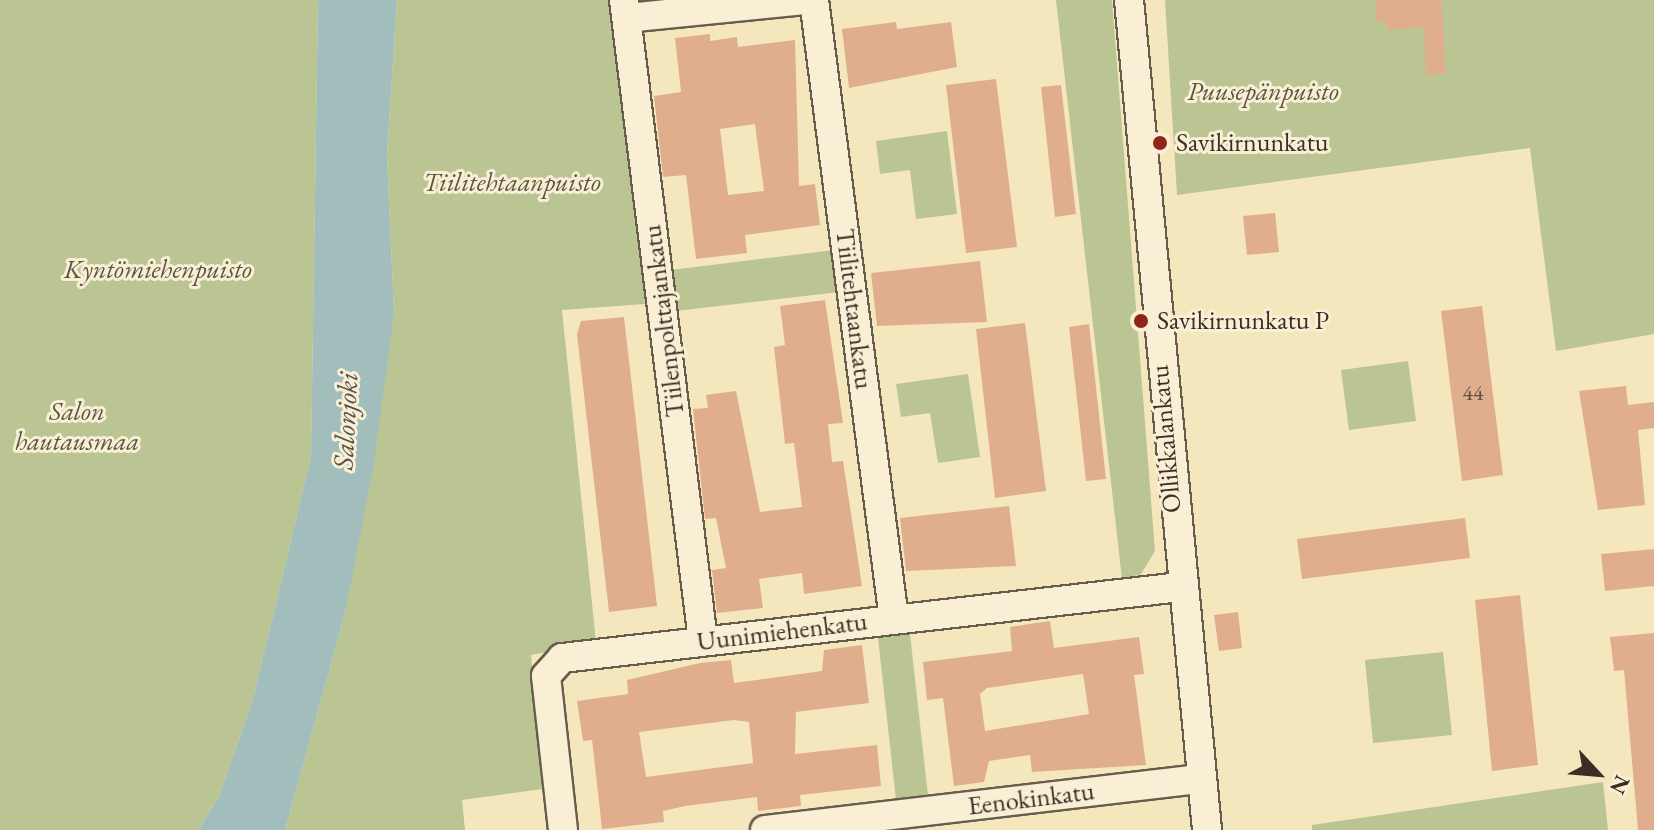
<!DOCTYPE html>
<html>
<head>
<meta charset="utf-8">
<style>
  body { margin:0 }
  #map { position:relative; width:1654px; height:830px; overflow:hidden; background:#f4e7be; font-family:"EB Garamond",serif }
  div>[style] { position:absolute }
  .green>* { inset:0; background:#bac593 }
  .water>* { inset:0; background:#a1bdbc }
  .building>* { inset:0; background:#e0ae8d }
  .roads { filter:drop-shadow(2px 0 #685c4c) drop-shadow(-2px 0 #685c4c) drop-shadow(0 2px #685c4c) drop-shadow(0 -2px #685c4c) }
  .minor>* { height:28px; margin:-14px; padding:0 14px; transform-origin:14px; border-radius:14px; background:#f8efd5 }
  .dots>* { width:22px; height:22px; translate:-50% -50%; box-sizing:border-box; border:4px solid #f8efd5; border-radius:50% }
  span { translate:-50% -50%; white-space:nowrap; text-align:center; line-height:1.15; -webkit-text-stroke:6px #f8efd5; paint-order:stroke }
  .number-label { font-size:22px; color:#644e40 }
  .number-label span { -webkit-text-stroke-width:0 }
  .park-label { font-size:26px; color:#5a5441; font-style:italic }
  .poi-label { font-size:26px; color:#3a2e26 }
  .left { translate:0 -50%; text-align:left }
  .street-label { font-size:26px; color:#3a2e26 }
  .water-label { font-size:28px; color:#54524c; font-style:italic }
  .north { position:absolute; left:1558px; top:734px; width:80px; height:80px; -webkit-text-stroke:6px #f8efd5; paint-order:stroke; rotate:116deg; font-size:22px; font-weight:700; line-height:32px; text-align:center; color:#3a2e26 }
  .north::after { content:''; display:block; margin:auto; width:28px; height:36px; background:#3a2e26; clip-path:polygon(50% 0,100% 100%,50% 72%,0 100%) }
</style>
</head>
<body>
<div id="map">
  <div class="green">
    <div style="clip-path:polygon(0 0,318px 0,311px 457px,253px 699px,218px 799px,198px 830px,0 830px)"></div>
    <div style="clip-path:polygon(397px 0,620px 0,645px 304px,562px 310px,596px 642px,531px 655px,542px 789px,462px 800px,465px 830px,285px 830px,345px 613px,394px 314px,387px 155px)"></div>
    <div style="clip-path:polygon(1056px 0,1112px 0,1155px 551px,1141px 574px,1122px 579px)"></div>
    <div style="clip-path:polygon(1165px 0,1654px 0,1654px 334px,1556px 351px,1530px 148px,1177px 195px)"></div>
    <div style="clip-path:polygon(947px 131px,957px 214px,916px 219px,910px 170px,880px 174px,876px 141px)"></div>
    <div style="clip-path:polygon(834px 250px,839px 292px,676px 311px,671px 270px)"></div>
    <div style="clip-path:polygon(1408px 361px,1416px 421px,1349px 430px,1341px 370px)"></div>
    <div style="clip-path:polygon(968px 374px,980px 457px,938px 463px,930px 413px,901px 417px,896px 384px)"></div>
    <div style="clip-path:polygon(910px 634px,928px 796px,896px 800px,878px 638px)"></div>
    <div style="clip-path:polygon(1443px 652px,1452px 735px,1373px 743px,1365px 660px)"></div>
    <div style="clip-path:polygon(1603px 782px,1608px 830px,1312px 830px,1312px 825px)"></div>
  </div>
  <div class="water">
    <div style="clip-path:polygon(318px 0,397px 0,387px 155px,394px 314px,374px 462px,345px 613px,285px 830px,198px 830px,218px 799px,253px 699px,311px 457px)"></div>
  </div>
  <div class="building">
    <div style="clip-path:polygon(1376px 0,1441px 0,1446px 74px,1426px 75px,1424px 27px,1387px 30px,1386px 21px,1377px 22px)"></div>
    <div style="clip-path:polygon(896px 22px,897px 29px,951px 22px,957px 67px,849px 88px,842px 29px)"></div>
    <div style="clip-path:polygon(evenodd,710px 34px,710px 41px,737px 37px,738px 47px,795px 40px,799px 186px,815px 184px,820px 225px,745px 235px,747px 253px,696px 259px,686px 175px,663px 177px,654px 96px,681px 92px,675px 38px,710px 34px,755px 124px,764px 191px,728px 195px,720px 129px,755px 124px)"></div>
    <div style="clip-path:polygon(996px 79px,1017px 247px,966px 253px,946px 85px)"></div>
    <div style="clip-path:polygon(1061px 85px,1076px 214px,1055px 217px,1041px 87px)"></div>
    <div style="clip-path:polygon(1275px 213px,1279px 252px,1247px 255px,1243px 216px)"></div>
    <div style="clip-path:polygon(980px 261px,987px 322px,877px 326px,871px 273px)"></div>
    <div style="clip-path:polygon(825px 300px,843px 423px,828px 424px,832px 462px,843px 461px,862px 586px,804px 594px,802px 573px,759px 579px,763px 608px,717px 613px,712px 570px,726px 568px,716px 518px,705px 519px,693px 409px,708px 408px,706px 395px,736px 391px,760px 512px,802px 507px,794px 443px,785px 444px,774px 347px,785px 345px,780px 306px)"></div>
    <div style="clip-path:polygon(1482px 306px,1503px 475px,1462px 481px,1441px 311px)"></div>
    <div style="clip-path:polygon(624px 317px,657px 606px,609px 612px,577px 334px,581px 321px)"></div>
    <div style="clip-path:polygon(1025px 323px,1046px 491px,995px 498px,976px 329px)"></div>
    <div style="clip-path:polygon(1089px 324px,1106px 479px,1086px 481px,1069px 327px)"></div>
    <div style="clip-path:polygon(1626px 386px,1628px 405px,1654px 402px,1654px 428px,1638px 430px,1645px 505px,1598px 510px,1579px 391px)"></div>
    <div style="clip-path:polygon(1009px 506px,1016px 566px,906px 571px,900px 518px)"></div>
    <div style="clip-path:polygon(1465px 518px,1470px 558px,1302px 579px,1297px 539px)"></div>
    <div style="clip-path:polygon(1654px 549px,1654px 586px,1605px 591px,1601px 554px)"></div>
    <div style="clip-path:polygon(1520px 595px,1538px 765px,1492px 771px,1475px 600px)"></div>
    <div style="clip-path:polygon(1238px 612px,1242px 648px,1219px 651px,1214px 615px)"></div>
    <div style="clip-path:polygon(evenodd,1050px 621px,1054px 648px,1139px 637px,1144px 674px,1134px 675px,1146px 765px,1032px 772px,1030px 755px,989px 761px,984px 782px,954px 786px,943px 698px,927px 700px,923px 662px,1012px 651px,1010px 627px,1050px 621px,1083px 674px,1089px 714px,985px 731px,980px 694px,987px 688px,1083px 674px)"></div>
    <div style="clip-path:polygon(1654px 633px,1654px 830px,1638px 830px,1624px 670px,1614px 671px,1610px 637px)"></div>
    <div style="clip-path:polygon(evenodd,862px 645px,869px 703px,796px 712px,795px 754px,877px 745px,881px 786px,800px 795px,801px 806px,758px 811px,757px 797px,685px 806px,663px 811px,664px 822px,602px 829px,592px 740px,583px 741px,577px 701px,628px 694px,627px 680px,700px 663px,731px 660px,734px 683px,822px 671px,824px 650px,862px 645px,734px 720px,749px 722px,753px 763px,646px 777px,639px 732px,734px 720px)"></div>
  </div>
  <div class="roads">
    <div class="minor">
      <div style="left:624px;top:0;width:646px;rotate:82.97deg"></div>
      <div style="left:814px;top:0;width:624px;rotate:82.64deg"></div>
      <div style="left:1129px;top:0;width:834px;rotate:84.63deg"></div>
      <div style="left:627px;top:18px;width:177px;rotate:-5.8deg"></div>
      <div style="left:563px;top:830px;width:155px;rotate:-96.3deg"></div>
      <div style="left:546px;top:676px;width:24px;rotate:-48deg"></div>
      <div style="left:562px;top:658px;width:622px;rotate:-6.55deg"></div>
      <div style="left:765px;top:830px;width:439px;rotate:-6.7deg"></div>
    </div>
  </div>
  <div class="dots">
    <div style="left:1160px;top:143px;background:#8f2418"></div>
    <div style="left:1141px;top:321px;background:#8f2418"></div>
  </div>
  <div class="number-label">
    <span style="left:1473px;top:393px">44</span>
  </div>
  <div class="park-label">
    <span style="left:1263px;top:92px">Puusepänpuisto</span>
    <span style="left:512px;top:183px">Tiilitehtaanpuisto</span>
    <span style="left:158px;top:270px">Kyntömiehenpuisto</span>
    <span style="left:77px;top:427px">Salon<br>hautausmaa</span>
  </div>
  <div class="poi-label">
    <span class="left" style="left:1176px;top:143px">Savikirnunkatu</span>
    <span class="left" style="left:1157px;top:321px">Savikirnunkatu P</span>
  </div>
  <div class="street-label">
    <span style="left:854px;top:309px;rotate:83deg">Tiilitehtaankatu</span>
    <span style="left:664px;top:321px;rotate:-97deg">Tiilenpolttajankatu</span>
    <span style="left:1166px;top:439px;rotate:-95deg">Ollikkalankatu</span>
    <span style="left:782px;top:632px;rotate:-7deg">Uunimiehenkatu</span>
    <span style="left:1031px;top:799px;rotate:-7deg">Eenokinkatu</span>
  </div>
  <div class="water-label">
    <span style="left:345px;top:421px;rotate:-87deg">Salonjoki</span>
  </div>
  <div class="north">N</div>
</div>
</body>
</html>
